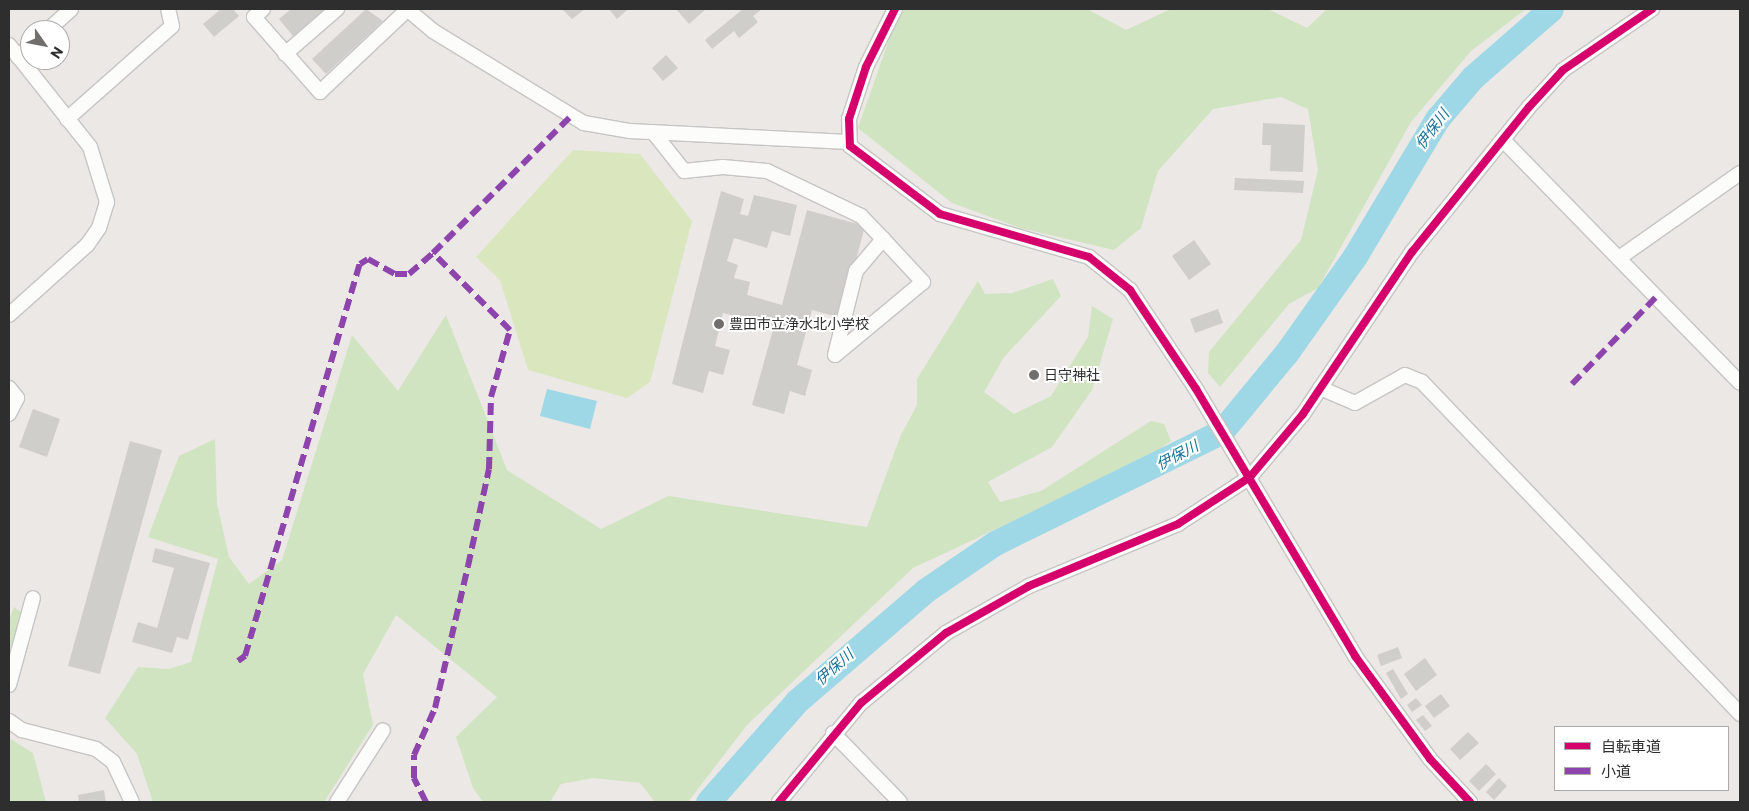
<!DOCTYPE html>
<html>
<head>
<meta charset="utf-8">
<style>
  body { margin:0 }
  #map { position:relative; width:1749px; height:811px; overflow:hidden; background:#ebe8e5; font-family:Commissioner,"Noto Sans JP",sans-serif }
  div>[style] { position:absolute }
  .green>* { inset:0; background:#d1e4c1 }
  .pitch>* { inset:0; background:#dae7be }
  .water>* { inset:0; background:#9ed7e6 }
  .river>* { height:25px; margin:-12.5px; padding:0 12.5px; transform-origin:12.5px; border-radius:12.5px; background:#9ed7e6 }
  .building>* { inset:0; background:#d0cecb }
  .roads { filter:drop-shadow(1px 0 #c6c5c4) drop-shadow(-1px 0 #c6c5c4) drop-shadow(0 1px #c6c5c4) drop-shadow(0 -1px #c6c5c4) }
  .minor>* { height:14px; margin:-7px; padding:0 7px; transform-origin:7px; border-radius:7px; background:#fcfcfb }
  .quiet>* { height:6px; margin-top:-3px; transform-origin:0; background:repeating-linear-gradient(90deg,#8e44ad 0 12px,transparent 0 18px) }
  .cycleway>* { height:8px; margin:-4px; padding:0 4px; transform-origin:4px; border-radius:4px; background:#d6006c }
  .dots>* { width:14px; height:14px; translate:-50% -50%; box-sizing:border-box; border:2px solid #fff; border-radius:50% }
  span { translate:-50% -50%; white-space:nowrap; text-align:center; line-height:1.15; -webkit-text-stroke:4px #fff; paint-order:stroke }
  .poi-label { font-size:14px; color:#2e2e2e }
  .left { translate:0 -50%; text-align:left }
  .water-label { font-size:15px; color:#177298; font-style:italic }
  .frame { position:absolute; inset:0; border:10px solid #2e2e2e; pointer-events:none }
  .legend { position:absolute; left:1554px; top:726px; width:175px; height:65px; box-sizing:border-box; background:#fff; border:1px solid #ababab; margin:0; padding:6px 9px; list-style:none; font-size:15px; color:#2e2e2e }
  .legend li { display:flex; align-items:center; gap:10px; height:25px }
  .legend b { width:25px; border:1px solid #ababab }
  .north { position:absolute; left:20px; top:20px; width:50px; height:50px; box-sizing:border-box; background:#fff; border:1px solid #ababab; border-radius:50%; rotate:123deg; font-size:14px; font-weight:700; line-height:20px; text-align:center; color:#2e2e2e }
  .north::after { content:''; display:block; margin:auto; width:18px; height:22px; background:#706f6e; clip-path:polygon(50% 0,100% 100%,50% 72%,0 100%) }
</style>
</head>
<body>
<div id="map">
  <div class="green">
    <div style="clip-path:polygon(905px 9px,1087px 9px,1126px 30px,1171px 9px,1268px 9px,1307px 28px,1327px 9px,1526px 9px,1471px 51px,1411px 122px,1318px 288px,1289px 304px,1220px 387px,1208px 373px,1209px 352px,1301px 240px,1318px 170px,1308px 109px,1281px 97px,1213px 109px,1158px 171px,1141px 228px,1114px 250px,1020px 228px,952px 203px,858px 128px,897px 17px)"></div>
    <div style="clip-path:polygon(1053px 279px,1061px 296px,1004px 357px,984px 392px,1014px 414px,1051px 396px,1088px 337px,1092px 306px,1113px 319px,1092px 390px,1052px 447px,988px 482px,1000px 502px,1041px 491px,1151px 421px,1164px 424px,1171px 441px,1147px 458px,913px 568px,747px 725px,688px 802px,655px 802px,640px 783px,593px 778px,561px 784px,550px 802px,483px 802px,473px 788px,456px 737px,497px 697px,396px 615px,363px 674px,373px 725px,324px 802px,153px 802px,137px 754px,105px 718px,138px 667px,169px 669px,191px 662px,218px 559px,148px 537px,179px 456px,215px 439px,217px 504px,229px 557px,249px 584px,282px 560px,352px 335px,398px 391px,446px 315px,507px 470px,601px 529px,668px 496px,867px 527px,900px 437px,917px 405px,917px 379px,978px 281px,985px 294px,1012px 293px)"></div>
    <div style="clip-path:polygon(14px 607px,22px 613px,9px 653px,9px 621px)"></div>
    <div style="clip-path:polygon(9px 738px,33px 753px,46px 802px,9px 802px)"></div>
  </div>
  <div class="pitch">
    <div style="clip-path:polygon(573px 150px,640px 154px,692px 221px,650px 382px,627px 398px,528px 370px,500px 280px,476px 257px)"></div>
  </div>
  <div class="water">
    <div style="clip-path:polygon(547px 389px,597px 401px,590px 429px,540px 416px)"></div>
  </div>
  <div class="river">
    <div style="left:708px;top:802px;width:135px;rotate:-48.6deg"></div>
    <div style="left:797px;top:701px;width:170px;rotate:-40.7deg"></div>
    <div style="left:926px;top:590px;width:83px;rotate:-34.3deg"></div>
    <div style="left:995px;top:543px;width:252px;rotate:-26.2deg"></div>
    <div style="left:1221px;top:432px;width:104px;rotate:-50.5deg"></div>
    <div style="left:1287px;top:352px;width:118px;rotate:-54.7deg"></div>
    <div style="left:1355px;top:256px;width:160px;rotate:-59.1deg"></div>
    <div style="left:1437px;top:119px;width:55px;rotate:-49.4deg"></div>
    <div style="left:1473px;top:77px;width:103px;rotate:-41.1deg"></div>
  </div>
  <div class="building">
    <div style="clip-path:polygon(221px 9px,233px 9px,239px 16px,214px 37px,203px 24px)"></div>
    <div style="clip-path:polygon(291px 9px,325px 9px,293px 36px,279px 19px)"></div>
    <div style="clip-path:polygon(366px 9px,383px 21px,326px 74px,312px 59px)"></div>
    <div style="clip-path:polygon(562px 9px,585px 9px,572px 19px)"></div>
    <div style="clip-path:polygon(609px 9px,628px 9px,617px 19px)"></div>
    <div style="clip-path:polygon(676px 9px,706px 9px,689px 24px)"></div>
    <div style="clip-path:polygon(743px 9px,762px 9px,753px 16px,758px 22px,739px 38px,734px 31px,712px 49px,705px 40px)"></div>
    <div style="clip-path:polygon(666px 55px,678px 68px,663px 81px,652px 68px)"></div>
    <div style="clip-path:polygon(1263px 123px,1305px 125px,1303px 172px,1270px 171px,1271px 145px,1262px 145px)"></div>
    <div style="clip-path:polygon(1235px 178px,1304px 181px,1303px 193px,1234px 190px)"></div>
    <div style="clip-path:polygon(721px 191px,744px 199px,740px 214px,748px 216px,754px 195px,797px 205px,790px 236px,772px 231px,767px 248px,734px 238px,727px 261px,738px 265px,734px 278px,750px 282px,747px 295px,782px 305px,807px 210px,865px 226px,844px 305px,837px 317px,812px 310px,797px 365px,812px 370px,805px 396px,790px 391px,784px 414px,752px 405px,774px 326px,723px 313px,715px 346px,730px 350px,723px 375px,709px 371px,703px 393px,672px 384px)"></div>
    <div style="clip-path:polygon(1194px 240px,1211px 264px,1189px 280px,1172px 256px)"></div>
    <div style="clip-path:polygon(1218px 309px,1223px 323px,1195px 333px,1190px 319px)"></div>
    <div style="clip-path:polygon(33px 409px,60px 419px,47px 457px,19px 447px)"></div>
    <div style="clip-path:polygon(130px 441px,162px 450px,100px 674px,68px 666px)"></div>
    <div style="clip-path:polygon(155px 548px,210px 563px,188px 640px,177px 637px,172px 653px,132px 642px,138px 622px,157px 628px,174px 568px,152px 562px)"></div>
    <div style="clip-path:polygon(1398px 647px,1402px 658px,1381px 666px,1377px 655px)"></div>
    <div style="clip-path:polygon(1425px 658px,1437px 675px,1416px 691px,1404px 674px)"></div>
    <div style="clip-path:polygon(1393px 669px,1408px 694px,1401px 699px,1386px 673px)"></div>
    <div style="clip-path:polygon(1441px 694px,1450px 706px,1434px 718px,1425px 706px)"></div>
    <div style="clip-path:polygon(1416px 698px,1422px 705px,1412px 712px,1407px 705px)"></div>
    <div style="clip-path:polygon(1423px 715px,1432px 726px,1425px 731px,1416px 720px)"></div>
    <div style="clip-path:polygon(1468px 732px,1479px 743px,1460px 760px,1450px 749px)"></div>
    <div style="clip-path:polygon(1486px 764px,1496px 774px,1479px 791px,1469px 781px)"></div>
    <div style="clip-path:polygon(1499px 778px,1507px 786px,1494px 800px,1486px 792px)"></div>
    <div style="clip-path:polygon(104px 790px,106px 802px,79px 802px,78px 795px)"></div>
  </div>
  <div class="roads">
    <div class="minor">
      <div style="left:263px;top:9px;width:12px;rotate:138deg"></div>
      <div style="left:254px;top:17px;width:100px;rotate:48.7deg"></div>
      <div style="left:320px;top:92px;width:121px;rotate:-43.3deg"></div>
      <div style="left:407px;top:9px;width:34px;rotate:40deg"></div>
      <div style="left:433px;top:31px;width:177px;rotate:31.4deg"></div>
      <div style="left:584px;top:123px;width:47px;rotate:9.9deg"></div>
      <div style="left:630px;top:131px;width:219px;rotate:2.9deg"></div>
      <div style="left:895px;top:9px;width:65px;rotate:116.6deg"></div>
      <div style="left:866px;top:67px;width:55px;rotate:108.1deg"></div>
      <div style="left:849px;top:119px;width:27px;rotate:88deg"></div>
      <div style="left:850px;top:146px;width:113px;rotate:37.1deg"></div>
      <div style="left:940px;top:214px;width:155px;rotate:16.1deg"></div>
      <div style="left:1089px;top:257px;width:53px;rotate:38.8deg"></div>
      <div style="left:1130px;top:290px;width:119px;rotate:56.3deg"></div>
      <div style="left:1196px;top:389px;width:311px;rotate:59.2deg"></div>
      <div style="left:1355px;top:656px;width:127px;rotate:53.9deg"></div>
      <div style="left:1430px;top:759px;width:59px;rotate:47.1deg"></div>
      <div style="left:48px;top:30px;width:31px;rotate:-42deg"></div>
      <div style="left:9px;top:45px;width:130px;rotate:51.5deg"></div>
      <div style="left:90px;top:147px;width:58px;rotate:72.8deg"></div>
      <div style="left:107px;top:202px;width:27px;rotate:107deg"></div>
      <div style="left:99px;top:228px;width:21px;rotate:125deg"></div>
      <div style="left:87px;top:245px;width:105px;rotate:138.1deg"></div>
      <div style="left:285px;top:54px;width:69px;rotate:-40.9deg"></div>
      <div style="left:18px;top:57px;width:16px;rotate:-43deg"></div>
      <div style="left:67px;top:119px;width:140px;rotate:-41.5deg"></div>
      <div style="left:172px;top:26px;width:17px;rotate:-103deg"></div>
      <div style="left:653px;top:132px;width:50px;rotate:51.5deg"></div>
      <div style="left:684px;top:171px;width:39px;rotate:-6deg"></div>
      <div style="left:723px;top:167px;width:44px;rotate:5.2deg"></div>
      <div style="left:767px;top:171px;width:104px;rotate:25.6deg"></div>
      <div style="left:861px;top:216px;width:32px;rotate:46deg"></div>
      <div style="left:883px;top:239px;width:59px;rotate:47.1deg"></div>
      <div style="left:923px;top:282px;width:114px;rotate:140.3deg"></div>
      <div style="left:835px;top:355px;width:87px;rotate:-76deg"></div>
      <div style="left:856px;top:271px;width:42px;rotate:-49.8deg"></div>
      <div style="left:1503px;top:140px;width:339px;rotate:45.7deg"></div>
      <div style="left:1619px;top:258px;width:148px;rotate:-35.1deg"></div>
      <div style="left:9px;top:388px;width:13px;rotate:51deg"></div>
      <div style="left:17px;top:398px;width:18px;rotate:117deg"></div>
      <div style="left:1320px;top:388px;width:38px;rotate:23deg"></div>
      <div style="left:1355px;top:403px;width:57px;rotate:-29.2deg"></div>
      <div style="left:1405px;top:375px;width:18px;rotate:22deg"></div>
      <div style="left:1422px;top:382px;width:460px;rotate:46.2deg"></div>
      <div style="left:9px;top:685px;width:90px;rotate:-74.6deg"></div>
      <div style="left:9px;top:721px;width:16px;rotate:35deg"></div>
      <div style="left:22px;top:730px;width:76px;rotate:14.4deg"></div>
      <div style="left:96px;top:749px;width:21px;rotate:37deg"></div>
      <div style="left:113px;top:762px;width:44px;rotate:64.6deg"></div>
      <div style="left:833px;top:733px;width:96px;rotate:45.8deg"></div>
      <div style="left:337px;top:802px;width:85px;rotate:-57.4deg"></div>
      <div style="left:779px;top:802px;width:129px;rotate:-50.4deg"></div>
      <div style="left:861px;top:703px;width:110px;rotate:-39.5deg"></div>
      <div style="left:946px;top:633px;width:95px;rotate:-29.5deg"></div>
      <div style="left:1029px;top:586px;width:161px;rotate:-22.6deg"></div>
      <div style="left:1178px;top:524px;width:86px;rotate:-33.1deg"></div>
      <div style="left:1250px;top:477px;width:82px;rotate:-49.9deg"></div>
      <div style="left:1303px;top:414px;width:195px;rotate:-56.1deg"></div>
      <div style="left:1412px;top:252px;width:186px;rotate:-51.1deg"></div>
      <div style="left:1529px;top:107px;width:50px;rotate:-47.4deg"></div>
      <div style="left:1563px;top:70px;width:108px;rotate:-34.4deg"></div>
    </div>
  </div>
  <div class="quiet">
    <div style="left:1572px;top:384px;width:121px;rotate:-46deg"></div>
    <div style="left:238px;top:661px;width:9px;rotate:-36deg"></div>
    <div style="left:245px;top:656px;width:409px;rotate:-73.7deg"></div>
    <div style="left:360px;top:264px;width:9px;rotate:-32deg"></div>
    <div style="left:368px;top:259px;width:31px;rotate:29deg"></div>
    <div style="left:395px;top:274px;width:14px"></div>
    <div style="left:409px;top:274px;width:32px;rotate:-41deg"></div>
    <div style="left:426px;top:802px;width:27px;rotate:-117deg"></div>
    <div style="left:414px;top:778px;width:23px;rotate:-90deg"></div>
    <div style="left:414px;top:755px;width:51px;rotate:-65.9deg"></div>
    <div style="left:435px;top:708px;width:146px;rotate:-76.9deg"></div>
    <div style="left:468px;top:566px;width:99px;rotate:-77.8deg"></div>
    <div style="left:489px;top:469px;width:72px;rotate:-88.4deg"></div>
    <div style="left:491px;top:397px;width:70px;rotate:-74.2deg"></div>
    <div style="left:510px;top:330px;width:109px;rotate:-135deg"></div>
    <div style="left:433px;top:253px;width:193px;rotate:-44.8deg"></div>
  </div>
  <div class="cycleway">
    <div style="left:895px;top:9px;width:65px;rotate:116.6deg"></div>
    <div style="left:866px;top:67px;width:55px;rotate:108.1deg"></div>
    <div style="left:849px;top:119px;width:27px;rotate:88deg"></div>
    <div style="left:850px;top:146px;width:113px;rotate:37.1deg"></div>
    <div style="left:940px;top:214px;width:155px;rotate:16.1deg"></div>
    <div style="left:1089px;top:257px;width:53px;rotate:38.8deg"></div>
    <div style="left:1130px;top:290px;width:119px;rotate:56.3deg"></div>
    <div style="left:1196px;top:389px;width:311px;rotate:59.2deg"></div>
    <div style="left:1355px;top:656px;width:127px;rotate:53.9deg"></div>
    <div style="left:1430px;top:759px;width:59px;rotate:47.1deg"></div>
    <div style="left:779px;top:802px;width:129px;rotate:-50.4deg"></div>
    <div style="left:861px;top:703px;width:110px;rotate:-39.5deg"></div>
    <div style="left:946px;top:633px;width:95px;rotate:-29.5deg"></div>
    <div style="left:1029px;top:586px;width:161px;rotate:-22.6deg"></div>
    <div style="left:1178px;top:524px;width:86px;rotate:-33.1deg"></div>
    <div style="left:1250px;top:477px;width:82px;rotate:-49.9deg"></div>
    <div style="left:1303px;top:414px;width:195px;rotate:-56.1deg"></div>
    <div style="left:1412px;top:252px;width:186px;rotate:-51.1deg"></div>
    <div style="left:1529px;top:107px;width:50px;rotate:-47.4deg"></div>
    <div style="left:1563px;top:70px;width:108px;rotate:-34.4deg"></div>
  </div>
  <div class="dots">
    <div style="left:719px;top:324px;background:#706f6e"></div>
    <div style="left:1034px;top:375px;background:#706f6e"></div>
  </div>
  <div class="poi-label">
    <span class="left" style="left:729px;top:324px">豊田市立浄水北小学校</span>
    <span class="left" style="left:1044px;top:375px">日守神社</span>
  </div>
  <div class="water-label">
    <span style="left:1432px;top:129px;rotate:-53deg">伊保川</span>
    <span style="left:1177px;top:455px;rotate:-28deg">伊保川</span>
    <span style="left:834px;top:667px;rotate:-42deg">伊保川</span>
  </div>
  <div class="frame"></div>
  <ul class="legend">
  <li><b style="height:6px;background:#d6006c"></b>自転車道</li>
  <li><b style="height:6px;background:#8e44ad"></b>小道</li>
  </ul>
  <div class="north">N</div>
</div>
</body>
</html>
